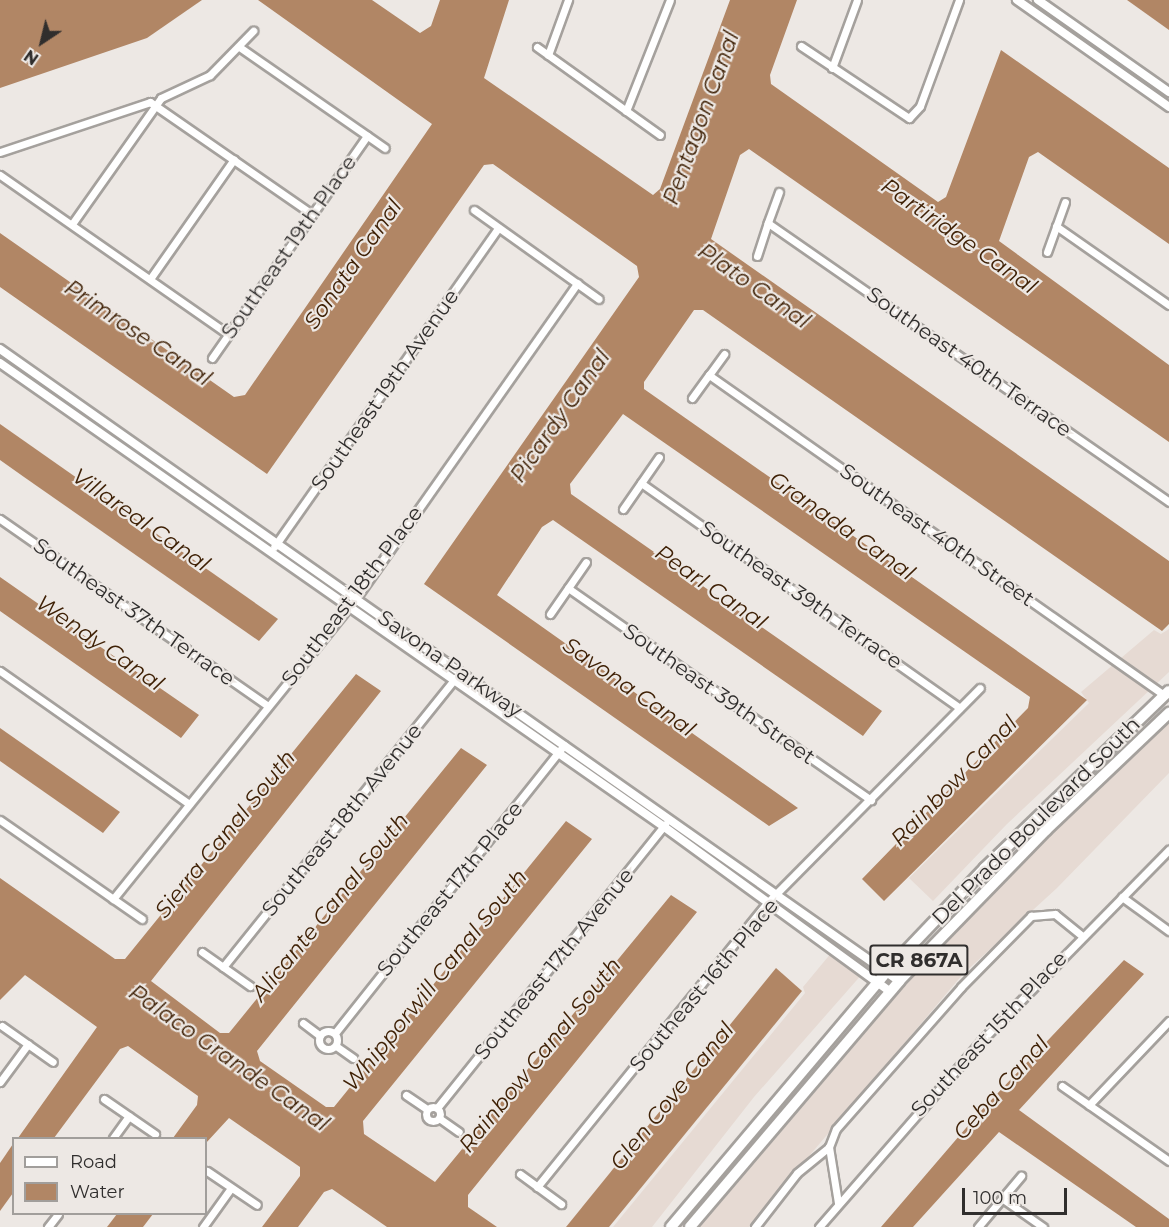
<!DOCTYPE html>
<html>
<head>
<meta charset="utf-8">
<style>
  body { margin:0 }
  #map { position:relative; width:1169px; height:1227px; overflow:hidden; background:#ede8e4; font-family:Montserrat,sans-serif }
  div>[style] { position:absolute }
  .built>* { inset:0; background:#e6dad3 }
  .water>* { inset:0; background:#b18665 }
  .roads { filter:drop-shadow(2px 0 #a5a19d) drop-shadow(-2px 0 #a5a19d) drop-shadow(0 2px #a5a19d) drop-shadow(0 -2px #a5a19d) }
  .minor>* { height:7px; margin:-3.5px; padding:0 3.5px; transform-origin:3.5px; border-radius:3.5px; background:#fff }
  .minor>.ring { margin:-3.5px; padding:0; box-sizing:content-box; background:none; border:7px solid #fff; border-radius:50% }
  .tertiary>* { height:8px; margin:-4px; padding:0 4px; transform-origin:4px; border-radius:4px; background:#fff }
  .primary>* { height:10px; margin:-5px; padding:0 5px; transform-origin:5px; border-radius:5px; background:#fff }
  span { translate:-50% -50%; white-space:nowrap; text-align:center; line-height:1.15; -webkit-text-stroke:4.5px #ede8e4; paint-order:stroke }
  .shield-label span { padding:2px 4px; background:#ede8e4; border:2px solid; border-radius:4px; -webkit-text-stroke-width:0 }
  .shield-label { font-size:20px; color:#302e2d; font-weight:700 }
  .street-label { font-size:21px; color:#302e2d }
  .water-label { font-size:22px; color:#3f2106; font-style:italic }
  .legend { position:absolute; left:12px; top:1137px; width:195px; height:78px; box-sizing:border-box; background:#ede8e4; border:2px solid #a19e9b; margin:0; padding:8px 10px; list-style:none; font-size:18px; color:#302e2d }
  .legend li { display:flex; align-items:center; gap:12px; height:30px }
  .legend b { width:30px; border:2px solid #a19e9b }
  .north { position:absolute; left:12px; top:12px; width:60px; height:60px; -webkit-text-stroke:4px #ede8e4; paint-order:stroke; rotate:215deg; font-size:16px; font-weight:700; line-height:24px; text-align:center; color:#302e2d }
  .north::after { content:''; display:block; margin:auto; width:21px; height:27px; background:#302e2d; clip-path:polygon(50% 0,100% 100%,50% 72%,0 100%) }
  .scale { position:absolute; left:962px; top:1188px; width:105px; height:27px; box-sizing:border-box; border:3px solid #302e2d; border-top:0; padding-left:8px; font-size:18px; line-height:21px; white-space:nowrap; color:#302e2d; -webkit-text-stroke:4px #ede8e4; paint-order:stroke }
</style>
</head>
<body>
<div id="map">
  <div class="built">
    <div style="clip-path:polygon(1169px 629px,1169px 672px,1007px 824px,933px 901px,909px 878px,1089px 703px,1081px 692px,1154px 630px,1161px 634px)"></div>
    <div style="clip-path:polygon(1169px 718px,1169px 773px,1057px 888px,963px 974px,749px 1227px,694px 1227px,855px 1035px,1001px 880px)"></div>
    <div style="clip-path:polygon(832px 952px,863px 973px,754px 1097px,652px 1227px,613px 1227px,805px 993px,803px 987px)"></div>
  </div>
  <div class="water">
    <div style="clip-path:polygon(0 0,202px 0,147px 38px,0 88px)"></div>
    <div style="clip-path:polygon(258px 0,372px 0,420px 33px,431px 26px,440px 0,509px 0,484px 78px,653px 195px,660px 189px,730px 0,797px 0,770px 75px,771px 84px,938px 202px,946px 197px,1001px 50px,1169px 168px,1169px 244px,1038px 152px,1029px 157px,999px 241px,1169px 365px,1169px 442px,749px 149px,740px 155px,711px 239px,1169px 561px,1169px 624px,1162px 631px,703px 310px,694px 310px,644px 382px,644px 389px,1087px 700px,884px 901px,862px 879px,1028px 708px,1030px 697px,623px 414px,570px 484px,571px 494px,882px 711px,863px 736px,553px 520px,542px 527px,497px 595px,798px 808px,769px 826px,424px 584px,639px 277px,637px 266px,493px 164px,484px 165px,267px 474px,0 287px,0 233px,234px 397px,245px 395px,432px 124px)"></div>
    <div style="clip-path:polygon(1127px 0,1169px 0,1169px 30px)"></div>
    <div style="clip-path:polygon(0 424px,278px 619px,259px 641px,24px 477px,0 460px)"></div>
    <div style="clip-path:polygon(0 577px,63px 621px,199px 715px,181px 738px,0 611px)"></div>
    <div style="clip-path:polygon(356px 674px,381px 691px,151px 981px,220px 1033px,229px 1033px,461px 748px,487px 765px,257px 1051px,260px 1061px,326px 1107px,334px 1107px,566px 821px,592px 839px,363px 1121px,364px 1134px,435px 1182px,671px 895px,697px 912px,468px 1195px,468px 1207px,497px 1227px,387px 1227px,332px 1189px,324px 1192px,298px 1227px,262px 1227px,300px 1176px,300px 1167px,229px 1118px,206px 1143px,206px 1138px,173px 1138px,197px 1105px,198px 1096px,128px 1046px,120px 1049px,54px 1138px,18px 1138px,97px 1027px,25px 975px,0 1000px,0 878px,115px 959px,125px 959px)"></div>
    <div style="clip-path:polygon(0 728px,120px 812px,103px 833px,0 761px)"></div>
    <div style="clip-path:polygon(1124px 960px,1144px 974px,1019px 1110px,1169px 1219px,1169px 1227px,1136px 1227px,999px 1132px,913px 1227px,881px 1227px,978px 1114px)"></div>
    <div style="clip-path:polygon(776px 968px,802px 991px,609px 1227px,566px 1227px)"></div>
    <div style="clip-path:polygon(13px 1144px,13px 1193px,0 1211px,0 1163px)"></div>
    <div style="clip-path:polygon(117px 1214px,153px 1214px,143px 1227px,107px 1227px)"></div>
  </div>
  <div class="roads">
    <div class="minor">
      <div style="left:801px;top:46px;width:130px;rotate:33.7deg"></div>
      <div style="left:909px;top:118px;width:16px;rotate:-47deg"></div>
      <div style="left:920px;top:106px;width:113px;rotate:-69.8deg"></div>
      <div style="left:537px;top:47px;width:151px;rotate:35.6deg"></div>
      <div style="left:241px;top:48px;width:175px;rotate:34.8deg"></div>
      <div style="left:548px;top:55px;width:59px;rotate:-70deg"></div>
      <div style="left:832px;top:68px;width:72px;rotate:-69.8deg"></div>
      <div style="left:626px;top:111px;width:119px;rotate:-68.4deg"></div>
      <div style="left:0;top:152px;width:158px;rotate:-18.4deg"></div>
      <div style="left:150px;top:102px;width:197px;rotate:34.7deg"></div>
      <div style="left:0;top:175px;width:278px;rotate:34.9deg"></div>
      <div style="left:779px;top:192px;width:33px;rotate:110deg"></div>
      <div style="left:768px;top:223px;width:489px;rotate:34.8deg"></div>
      <div style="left:474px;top:210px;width:153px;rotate:35.5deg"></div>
      <div style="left:72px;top:224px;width:154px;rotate:-54.8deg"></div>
      <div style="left:161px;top:98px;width:54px;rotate:-25.1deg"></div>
      <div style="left:210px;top:75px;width:62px;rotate:-45.7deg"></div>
      <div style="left:1056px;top:226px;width:138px;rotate:35deg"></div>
      <div style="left:1047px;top:252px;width:53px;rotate:-70.2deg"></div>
      <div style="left:757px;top:256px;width:35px;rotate:-72deg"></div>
      <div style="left:150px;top:279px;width:146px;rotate:-55deg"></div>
      <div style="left:212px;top:358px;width:271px;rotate:-55.1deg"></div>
      <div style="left:709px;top:375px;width:26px;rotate:-54deg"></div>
      <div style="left:692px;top:398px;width:29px;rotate:-54deg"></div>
      <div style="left:709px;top:375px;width:556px;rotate:35.12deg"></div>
      <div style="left:641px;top:483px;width:390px;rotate:35.2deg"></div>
      <div style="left:623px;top:509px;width:63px;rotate:-55.3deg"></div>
      <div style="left:0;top:519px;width:327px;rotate:34.9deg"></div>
      <div style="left:274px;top:547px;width:390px;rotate:-54.9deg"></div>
      <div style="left:568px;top:588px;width:370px;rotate:35deg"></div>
      <div style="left:550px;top:614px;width:63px;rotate:-55.3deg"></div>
      <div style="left:0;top:671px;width:231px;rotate:35.1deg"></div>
      <div style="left:0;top:820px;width:173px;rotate:34.9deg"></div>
      <div style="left:1122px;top:897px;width:58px;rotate:35.9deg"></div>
      <div style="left:113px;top:899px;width:387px;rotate:-51.1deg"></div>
      <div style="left:356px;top:598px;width:385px;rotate:-54.9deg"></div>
      <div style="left:202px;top:952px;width:59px;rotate:35.3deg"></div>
      <div style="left:223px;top:967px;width:372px;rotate:-51.2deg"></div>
      <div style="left:303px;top:1023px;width:21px;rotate:37deg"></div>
      <div style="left:2px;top:1026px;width:62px;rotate:35.2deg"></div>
      <div class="ring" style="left:319px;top:1031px;width:11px;height:11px"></div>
      <div style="left:335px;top:1033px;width:368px;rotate:-51.5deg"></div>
      <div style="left:336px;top:1046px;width:21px;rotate:35deg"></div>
      <div style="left:0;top:1082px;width:47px;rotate:-53.6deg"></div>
      <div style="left:1062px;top:1086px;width:131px;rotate:35deg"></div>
      <div style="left:406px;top:1095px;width:25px;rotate:34deg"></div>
      <div style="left:104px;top:1099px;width:62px;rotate:34.5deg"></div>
      <div style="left:1089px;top:1105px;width:116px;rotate:-46.4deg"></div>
      <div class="ring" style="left:426px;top:1107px;width:7px;height:7px"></div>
      <div style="left:437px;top:1108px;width:364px;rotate:-51.2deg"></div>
      <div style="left:439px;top:1118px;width:24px;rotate:35deg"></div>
      <div style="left:113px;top:1138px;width:27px;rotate:-54deg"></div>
      <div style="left:207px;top:1171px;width:60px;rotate:34.2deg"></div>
      <div style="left:520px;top:1174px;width:51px;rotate:36.2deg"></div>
      <div style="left:537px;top:1187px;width:367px;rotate:-51deg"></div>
      <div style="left:768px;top:902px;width:301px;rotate:-45.3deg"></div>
      <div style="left:1003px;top:1199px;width:49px;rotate:35deg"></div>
      <div style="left:838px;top:1203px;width:57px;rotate:-99.1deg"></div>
      <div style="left:829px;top:1147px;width:19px;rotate:-69deg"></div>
      <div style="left:836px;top:1129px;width:189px;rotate:-48.6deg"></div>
      <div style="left:961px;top:987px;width:100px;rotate:-45.4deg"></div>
      <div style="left:1031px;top:916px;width:24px;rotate:-5deg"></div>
      <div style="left:1055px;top:914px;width:35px;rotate:39deg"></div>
      <div style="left:48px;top:1227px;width:16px;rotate:-52deg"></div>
      <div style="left:203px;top:1227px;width:48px;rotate:-54.3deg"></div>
      <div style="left:755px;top:1227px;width:68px;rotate:-52.1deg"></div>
      <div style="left:797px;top:1173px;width:41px;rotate:-39.1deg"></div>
      <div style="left:819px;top:1227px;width:248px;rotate:-48.9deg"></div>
      <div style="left:982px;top:1040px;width:267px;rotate:-45.5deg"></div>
      <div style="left:978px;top:1227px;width:67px;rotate:-49.9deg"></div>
    </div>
    <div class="tertiary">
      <div style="left:1017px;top:0;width:186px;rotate:35.1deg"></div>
      <div style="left:1038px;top:0;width:160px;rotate:35.1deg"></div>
      <div style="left:0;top:349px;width:1099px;rotate:35.11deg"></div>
      <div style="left:0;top:363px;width:809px;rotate:34.93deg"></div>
      <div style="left:663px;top:826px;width:280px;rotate:36.1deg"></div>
    </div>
    <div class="primary">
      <div style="left:671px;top:1227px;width:335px;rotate:-49.8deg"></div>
      <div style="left:887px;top:971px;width:142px;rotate:-46.4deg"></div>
      <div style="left:985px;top:868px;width:255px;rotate:-43.9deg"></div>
      <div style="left:690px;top:1227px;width:323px;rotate:-49.6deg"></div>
      <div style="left:899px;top:981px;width:211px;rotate:-45.8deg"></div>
      <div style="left:1046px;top:830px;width:170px;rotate:-43.6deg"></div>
    </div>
  </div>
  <div class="shield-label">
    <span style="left:919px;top:960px">CR 867A</span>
  </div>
  <div class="street-label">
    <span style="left:289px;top:247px;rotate:-55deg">Southeast 19th Place</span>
    <span style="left:969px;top:362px;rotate:35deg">Southeast 40th Terrace</span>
    <span style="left:385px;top:390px;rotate:-55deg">Southeast 19th Avenue</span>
    <span style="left:937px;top:535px;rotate:35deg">Southeast 40th Street</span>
    <span style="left:801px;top:595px;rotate:35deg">Southeast 39th Terrace</span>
    <span style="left:352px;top:596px;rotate:-53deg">Southeast 18th Place</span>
    <span style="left:134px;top:612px;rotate:35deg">Southeast 37th Terrace</span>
    <span style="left:450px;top:664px;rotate:35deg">Savona Parkway</span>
    <span style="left:719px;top:694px;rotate:35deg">Southeast 39th Street</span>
    <span style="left:342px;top:820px;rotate:-51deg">Southeast 18th Avenue</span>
    <span style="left:1036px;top:821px;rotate:-45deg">Del Prado Boulevard South</span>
    <span style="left:450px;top:889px;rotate:-51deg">Southeast 17th Place</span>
    <span style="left:554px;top:964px;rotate:-51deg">Southeast 17th Avenue</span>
    <span style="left:704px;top:985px;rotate:-50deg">Southeast 16th Place</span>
    <span style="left:989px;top:1034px;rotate:-47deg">Southeast 15th Place</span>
  </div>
  <div class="water-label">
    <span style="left:701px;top:118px;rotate:-70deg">Pentagon Canal</span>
    <span style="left:959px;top:236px;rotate:35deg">Partiridge Canal</span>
    <span style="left:353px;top:264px;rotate:-55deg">Sonata Canal</span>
    <span style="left:754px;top:286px;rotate:35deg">Plato Canal</span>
    <span style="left:138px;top:333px;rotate:34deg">Primrose Canal</span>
    <span style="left:560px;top:416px;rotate:-55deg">Picardy Canal</span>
    <span style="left:141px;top:520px;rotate:35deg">Villareal Canal</span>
    <span style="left:842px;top:526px;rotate:35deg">Granada Canal</span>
    <span style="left:711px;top:587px;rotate:35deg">Pearl Canal</span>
    <span style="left:100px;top:643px;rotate:35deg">Wendy Canal</span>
    <span style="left:629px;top:687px;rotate:35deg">Savona Canal</span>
    <span style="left:954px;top:781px;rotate:-46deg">Rainbow Canal</span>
    <span style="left:225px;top:834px;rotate:-51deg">Sierra Canal South</span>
    <span style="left:330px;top:907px;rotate:-51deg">Alicante Canal South</span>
    <span style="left:435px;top:980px;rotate:-51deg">Whipporwill Canal South</span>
    <span style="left:540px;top:1055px;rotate:-51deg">Rainbow Canal South</span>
    <span style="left:229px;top:1058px;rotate:35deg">Palaco Grande Canal</span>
    <span style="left:1001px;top:1088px;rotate:-48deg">Ceba Canal</span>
    <span style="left:672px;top:1096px;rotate:-51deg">Glen Cove Canal</span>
  </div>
  <ul class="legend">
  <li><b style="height:8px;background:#fff"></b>Road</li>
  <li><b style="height:16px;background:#b18665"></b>Water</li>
  </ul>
  <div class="north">N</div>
  <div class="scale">100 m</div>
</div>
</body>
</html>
